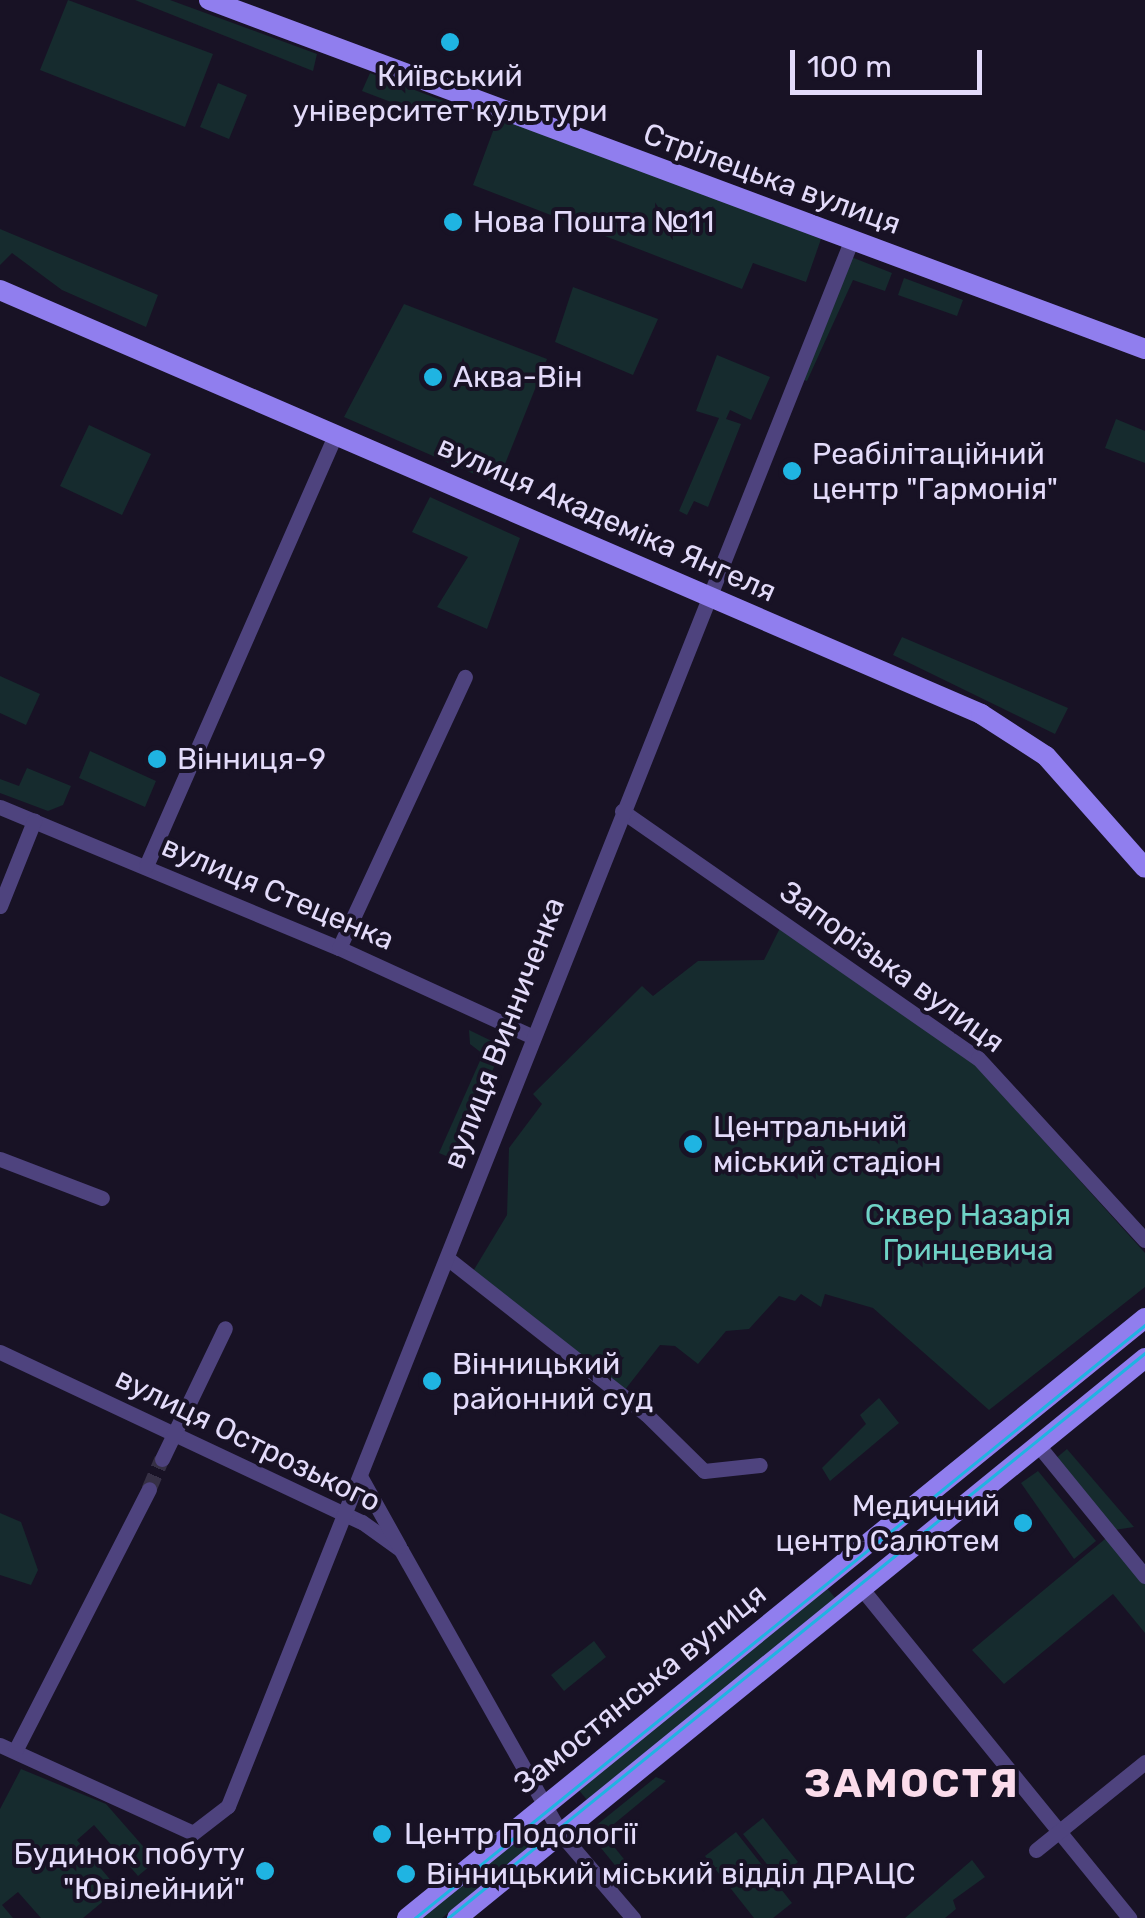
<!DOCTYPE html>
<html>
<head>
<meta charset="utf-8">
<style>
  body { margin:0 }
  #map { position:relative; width:1145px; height:1918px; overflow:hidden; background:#181225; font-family:Rubik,sans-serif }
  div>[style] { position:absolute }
  .green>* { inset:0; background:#162b2e }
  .street-tunnel>* { height:15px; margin-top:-7.5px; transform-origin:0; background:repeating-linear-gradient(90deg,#363045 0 15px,transparent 0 23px) }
  .street>* { height:15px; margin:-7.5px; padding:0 7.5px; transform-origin:7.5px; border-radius:7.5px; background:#4e437e }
  .secondary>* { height:20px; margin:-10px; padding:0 10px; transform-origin:10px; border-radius:10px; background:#907eee }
  .tram>* { height:2.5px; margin:-1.25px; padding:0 1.25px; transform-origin:1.25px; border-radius:1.25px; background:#1fb4e2 }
  .dots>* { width:28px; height:28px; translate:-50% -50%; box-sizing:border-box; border:5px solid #181225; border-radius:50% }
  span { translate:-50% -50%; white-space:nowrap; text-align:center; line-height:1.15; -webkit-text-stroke:8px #181225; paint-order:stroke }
  .poi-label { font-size:30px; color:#e3dbfa }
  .left { translate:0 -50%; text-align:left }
  .right { translate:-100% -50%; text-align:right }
  .street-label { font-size:30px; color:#e3dbfa }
  .park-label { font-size:30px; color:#6fd2c6 }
  .district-label { font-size:40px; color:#fbdceb; font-weight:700; letter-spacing:2.5px }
  .scale { position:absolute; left:790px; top:50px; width:192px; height:45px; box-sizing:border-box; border:5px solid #e3dbfa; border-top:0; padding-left:12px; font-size:30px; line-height:35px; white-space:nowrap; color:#e3dbfa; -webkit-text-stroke:8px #181225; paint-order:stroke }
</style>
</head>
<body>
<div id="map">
  <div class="green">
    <div style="clip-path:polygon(68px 0,213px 54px,185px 127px,40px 70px)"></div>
    <div style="clip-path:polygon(135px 0,170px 0,317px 54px,313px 71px)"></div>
    <div style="clip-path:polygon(370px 73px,462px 108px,460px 116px,438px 109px,433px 118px,362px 91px)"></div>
    <div style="clip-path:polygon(218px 83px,247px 95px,229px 139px,200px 127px)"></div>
    <div style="clip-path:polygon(499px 115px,821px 239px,806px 282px,753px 263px,742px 289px,473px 185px)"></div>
    <div style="clip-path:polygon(0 229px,158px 295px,146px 327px,62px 290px,12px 253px,0 265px)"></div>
    <div style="clip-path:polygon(846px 255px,892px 273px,885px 291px,853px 280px,807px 381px,796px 377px)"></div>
    <div style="clip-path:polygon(904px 278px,963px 300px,957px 316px,898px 295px)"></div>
    <div style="clip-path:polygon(573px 287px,658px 319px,633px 375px,555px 342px)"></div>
    <div style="clip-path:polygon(404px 304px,547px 359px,497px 484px,344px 417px)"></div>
    <div style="clip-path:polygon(717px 355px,770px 377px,751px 420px,730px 410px,726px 419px,741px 424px,708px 507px,694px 501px,687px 515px,679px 511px,719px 418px,696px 411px)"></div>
    <div style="clip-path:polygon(1116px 419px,1145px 431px,1145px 463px,1105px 448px)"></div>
    <div style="clip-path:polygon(89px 425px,151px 454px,122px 515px,60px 486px)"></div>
    <div style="clip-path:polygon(430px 497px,520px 538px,487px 629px,437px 607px,468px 557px,412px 532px)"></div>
    <div style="clip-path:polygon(902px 637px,1068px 708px,1055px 734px,893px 655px)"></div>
    <div style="clip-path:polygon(0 676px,40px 694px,26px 725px,0 713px)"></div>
    <div style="clip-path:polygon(90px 751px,156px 781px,145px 807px,79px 778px)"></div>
    <div style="clip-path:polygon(27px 768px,71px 786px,63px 805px,48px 811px,0 793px,0 779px,19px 786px)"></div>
    <div style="clip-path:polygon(781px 926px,974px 1063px,1145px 1253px,1145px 1287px,989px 1410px,873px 1308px,825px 1294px,821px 1307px,801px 1294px,795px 1301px,779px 1296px,749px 1329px,726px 1331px,698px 1364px,675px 1346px,660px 1345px,624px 1391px,472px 1273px,507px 1215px,509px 1148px,542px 1104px,533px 1094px,642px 986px,653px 996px,698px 961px,764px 960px)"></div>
    <div style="clip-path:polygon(469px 1030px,502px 1046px,458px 1161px,439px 1153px,483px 1054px,470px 1044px)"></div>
    <div style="clip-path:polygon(879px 1398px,899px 1423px,830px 1481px,822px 1468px,866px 1424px,860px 1415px)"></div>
    <div style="clip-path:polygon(1067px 1449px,1134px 1527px,1114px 1530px,1055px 1459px)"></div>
    <div style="clip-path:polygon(1038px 1471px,1096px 1541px,1074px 1559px,1021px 1483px)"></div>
    <div style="clip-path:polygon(0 1513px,21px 1522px,38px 1570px,31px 1585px,0 1575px)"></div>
    <div style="clip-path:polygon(1111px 1534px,1145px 1576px,1145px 1633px,1113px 1594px,1004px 1684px,972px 1650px)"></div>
    <div style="clip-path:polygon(826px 1587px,836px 1599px,587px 1800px,578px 1789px)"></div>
    <div style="clip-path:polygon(594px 1641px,606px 1657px,564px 1691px,551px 1675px)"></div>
    <div style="clip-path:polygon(21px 1769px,106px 1804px,156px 1861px,138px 1876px,94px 1825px,77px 1840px,118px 1889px,83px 1918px,41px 1918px,18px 1892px,2px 1905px,13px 1918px,0 1918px,0 1809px)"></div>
    <div style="clip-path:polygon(656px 1777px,666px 1781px,603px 1833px,640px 1879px,631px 1885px,588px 1832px)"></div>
    <div style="clip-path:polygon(763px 1818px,798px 1862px,778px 1878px,743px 1834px)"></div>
    <div style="clip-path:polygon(736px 1832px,792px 1903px,773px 1918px,754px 1918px,705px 1856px)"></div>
    <div style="clip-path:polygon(520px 1836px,529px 1848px,442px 1918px,419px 1918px)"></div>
    <div style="clip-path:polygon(972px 1860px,985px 1877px,953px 1900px,956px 1909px,945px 1918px,905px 1918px)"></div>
  </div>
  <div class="street-tunnel">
    <div style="left:149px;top:1489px;width:33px;rotate:-67deg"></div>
  </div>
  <div class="street">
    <div style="left:0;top:807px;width:367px;rotate:22.6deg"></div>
    <div style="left:339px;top:948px;width:211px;rotate:24.6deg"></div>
    <div style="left:622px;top:811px;width:433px;rotate:34.8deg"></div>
    <div style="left:978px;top:1058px;width:247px;rotate:47.5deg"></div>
    <div style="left:146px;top:866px;width:473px;rotate:-66.3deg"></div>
    <div style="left:0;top:906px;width:92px;rotate:-68.2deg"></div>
    <div style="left:339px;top:948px;width:299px;rotate:-65.1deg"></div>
    <div style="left:0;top:1159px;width:109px;rotate:20.9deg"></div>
    <div style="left:447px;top:1258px;width:253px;rotate:38.1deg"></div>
    <div style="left:646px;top:1414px;width:81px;rotate:44.5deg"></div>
    <div style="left:704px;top:1471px;width:56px;rotate:-6.1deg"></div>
    <div style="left:0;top:1352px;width:400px;rotate:25.2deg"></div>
    <div style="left:362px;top:1522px;width:48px;rotate:35.7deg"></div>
    <div style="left:401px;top:1550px;width:326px;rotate:60.6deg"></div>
    <div style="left:561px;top:1834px;width:111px;rotate:49.4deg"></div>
    <div style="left:1038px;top:1445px;width:169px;rotate:50.8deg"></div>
    <div style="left:162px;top:1459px;width:145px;rotate:-64.3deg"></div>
    <div style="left:361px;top:1478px;width:78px;rotate:60.8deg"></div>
    <div style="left:862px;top:1589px;width:424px;rotate:50.9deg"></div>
    <div style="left:0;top:1745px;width:212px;rotate:24.5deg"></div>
    <div style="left:193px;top:1833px;width:44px;rotate:-37.6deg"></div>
    <div style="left:228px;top:1806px;width:1684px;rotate:-68.29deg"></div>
    <div style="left:15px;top:1751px;width:294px;rotate:-62.9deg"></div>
    <div style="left:1036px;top:1850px;width:140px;rotate:-38.9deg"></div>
  </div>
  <div class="secondary">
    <div style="left:209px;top:0;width:999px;rotate:20.45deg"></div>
    <div style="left:0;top:290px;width:1069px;rotate:23.37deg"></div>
    <div style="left:981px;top:714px;width:77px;rotate:32.9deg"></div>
    <div style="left:1046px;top:756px;width:149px;rotate:48.5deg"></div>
    <div style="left:407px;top:1918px;width:951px;rotate:-39.11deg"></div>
    <div style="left:457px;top:1918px;width:887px;rotate:-39.14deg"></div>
  </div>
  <div class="tram">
    <div style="left:415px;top:1918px;width:941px;rotate:-39.09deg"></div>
    <div style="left:448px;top:1918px;width:897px;rotate:-39.03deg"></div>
  </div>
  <div class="dots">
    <div style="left:450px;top:42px;background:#1fb4e2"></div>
    <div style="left:453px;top:222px;background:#1fb4e2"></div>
    <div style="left:433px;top:377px;background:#1fb4e2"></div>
    <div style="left:792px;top:471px;background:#1fb4e2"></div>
    <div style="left:157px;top:759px;background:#1fb4e2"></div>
    <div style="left:693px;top:1144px;background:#1fb4e2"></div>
    <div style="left:432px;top:1381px;background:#1fb4e2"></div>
    <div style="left:1023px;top:1523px;background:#1fb4e2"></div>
    <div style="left:382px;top:1834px;background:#1fb4e2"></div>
    <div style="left:265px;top:1871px;background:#1fb4e2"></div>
    <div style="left:406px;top:1874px;background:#1fb4e2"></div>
  </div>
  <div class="poi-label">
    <span style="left:450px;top:93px">Київський<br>університет культури</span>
    <span class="left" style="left:473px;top:222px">Нова Пошта №11</span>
    <span class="left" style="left:453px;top:377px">Аква-Він</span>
    <span class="left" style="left:812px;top:471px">Реабілітаційний<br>центр "Гармонія"</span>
    <span class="left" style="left:177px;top:759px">Вінниця-9</span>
    <span class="left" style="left:713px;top:1144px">Центральний<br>міський стадіон</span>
    <span class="left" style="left:452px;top:1381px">Вінницький<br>районний суд</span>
    <span class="right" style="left:1000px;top:1523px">Медичний<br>центр Салютем</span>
    <span class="left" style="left:404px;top:1834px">Центр Подології</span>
    <span class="right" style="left:245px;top:1871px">Будинок побуту<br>"Ювілейний"</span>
    <span class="left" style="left:426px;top:1874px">Вінницький міський відділ ДРАЦС</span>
  </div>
  <div class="street-label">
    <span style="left:772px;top:179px;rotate:20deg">Стрілецька вулиця</span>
    <span style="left:607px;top:519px;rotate:24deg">вулиця Академіка Янгеля</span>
    <span style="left:278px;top:893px;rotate:23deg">вулиця Стеценка</span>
    <span style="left:892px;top:967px;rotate:36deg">Запорізька вулиця</span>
    <span style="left:504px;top:1033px;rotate:-69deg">вулиця Винниченка</span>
    <span style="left:248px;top:1440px;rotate:26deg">вулиця Острозького</span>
    <span style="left:640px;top:1689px;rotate:-39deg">Замостянська вулиця</span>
  </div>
  <div class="park-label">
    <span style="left:968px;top:1232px">Сквер Назарія<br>Гринцевича</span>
  </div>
  <div class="district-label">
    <span style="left:912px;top:1784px">ЗАМОСТЯ</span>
  </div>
  <div class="scale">100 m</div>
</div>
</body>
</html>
